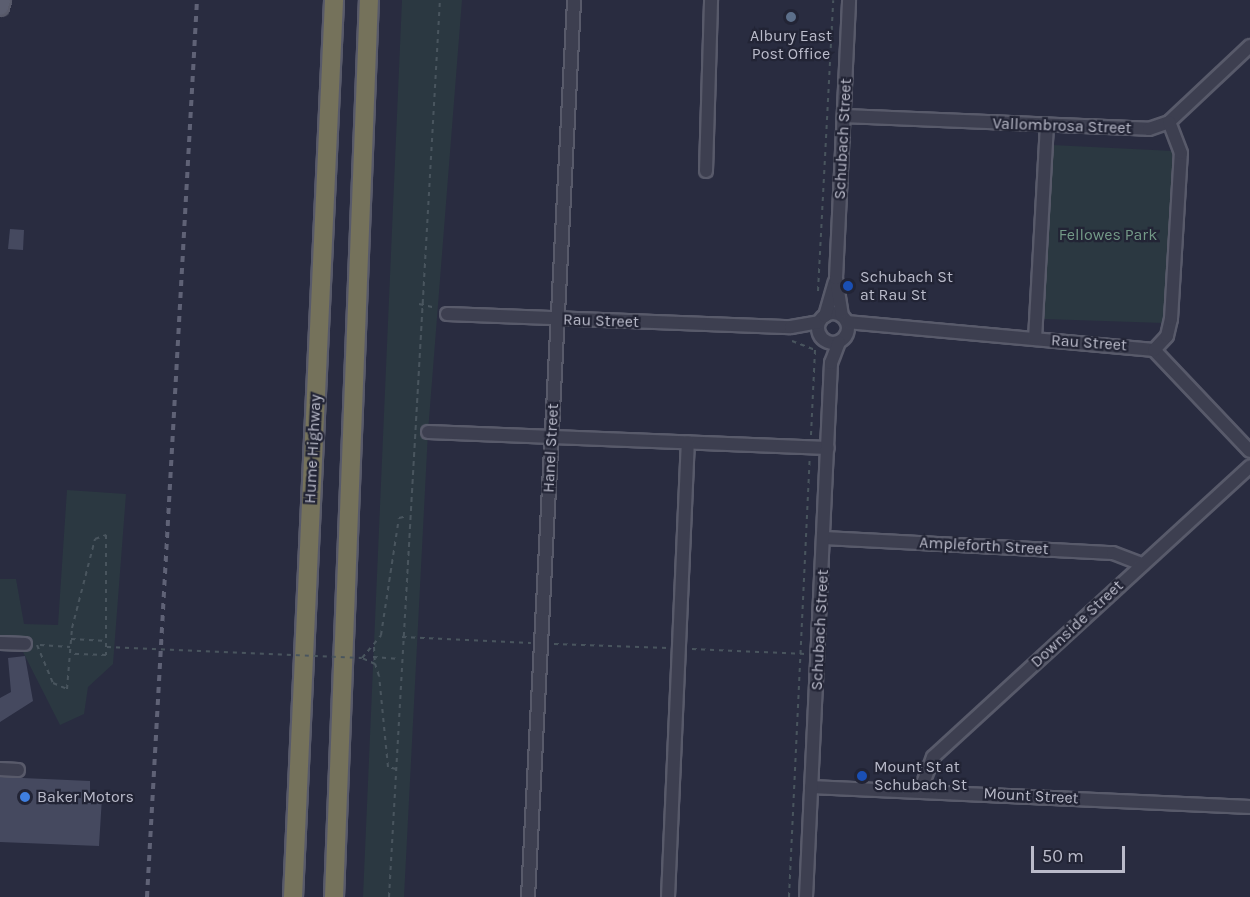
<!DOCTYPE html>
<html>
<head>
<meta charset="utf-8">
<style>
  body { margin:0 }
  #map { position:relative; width:1250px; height:897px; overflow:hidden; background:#292c40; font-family:Karla,sans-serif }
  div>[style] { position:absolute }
  .green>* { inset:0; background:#2b3841 }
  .building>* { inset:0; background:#45495f }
  .path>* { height:2px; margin-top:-1px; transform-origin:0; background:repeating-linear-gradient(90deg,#49555e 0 4.5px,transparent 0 9px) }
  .roads { filter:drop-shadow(2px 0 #585a6a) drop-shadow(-2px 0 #585a6a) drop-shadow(0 2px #585a6a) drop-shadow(0 -2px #585a6a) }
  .minor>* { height:12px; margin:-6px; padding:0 6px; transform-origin:6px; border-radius:6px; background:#3d3f50 }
  .minor>.ring { margin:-6px; padding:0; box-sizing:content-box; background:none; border:12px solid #3d3f50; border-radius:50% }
  .major>* { height:16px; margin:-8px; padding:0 8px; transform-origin:8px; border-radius:8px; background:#5b5e70 }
  .highway>* { height:18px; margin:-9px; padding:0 9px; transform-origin:9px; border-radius:9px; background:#75725b }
  .rail>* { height:4px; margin-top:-2px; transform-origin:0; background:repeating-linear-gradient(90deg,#5f6276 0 6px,transparent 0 12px) }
  .path-bridge>* { height:2px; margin-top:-1px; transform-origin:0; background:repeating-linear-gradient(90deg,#49555e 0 4.5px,transparent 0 9px) }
  .dots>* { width:16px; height:16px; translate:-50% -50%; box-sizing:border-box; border:3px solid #222435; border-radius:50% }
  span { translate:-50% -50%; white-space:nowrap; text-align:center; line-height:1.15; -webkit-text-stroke:4.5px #222435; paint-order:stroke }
  .poi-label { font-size:16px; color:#babbca }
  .left { translate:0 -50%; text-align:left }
  .street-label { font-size:16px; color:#babbca }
  .park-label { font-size:16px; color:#739987 }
  .scale { position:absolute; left:1031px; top:846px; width:94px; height:27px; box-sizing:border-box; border:3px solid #babbca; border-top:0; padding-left:8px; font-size:18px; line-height:21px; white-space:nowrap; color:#babbca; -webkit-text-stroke:4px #222435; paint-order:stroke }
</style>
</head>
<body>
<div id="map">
  <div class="green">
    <div style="clip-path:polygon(402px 0,462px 0,428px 432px,404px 897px,363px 897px)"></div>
    <div style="clip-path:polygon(1052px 145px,1173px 151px,1164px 323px,1044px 319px)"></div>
    <div style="clip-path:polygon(67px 490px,126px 494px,113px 664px,88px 687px,84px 714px,60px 725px,23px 652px,0 651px,0 579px,16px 579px,24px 624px,58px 625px)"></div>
  </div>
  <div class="building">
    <div style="clip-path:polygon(10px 229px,24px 230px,23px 250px,8px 249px)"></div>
    <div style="clip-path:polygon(25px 656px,33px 701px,0 722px,0 698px,11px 692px,8px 658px)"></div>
    <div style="clip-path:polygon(0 777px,90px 781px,90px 796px,102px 797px,99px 846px,0 842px)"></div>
  </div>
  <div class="path">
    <div style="left:818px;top:291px;width:291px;rotate:-87deg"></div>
    <div style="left:419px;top:304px;width:17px;rotate:13deg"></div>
    <div style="left:792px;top:341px;width:25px;rotate:21deg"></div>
    <div style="left:815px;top:350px;width:86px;rotate:92.7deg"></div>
    <div style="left:402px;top:637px;width:129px;rotate:2.7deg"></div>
    <div style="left:71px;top:639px;width:36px;rotate:3deg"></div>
    <div style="left:554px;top:644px;width:114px;rotate:2deg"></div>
    <div style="left:37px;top:645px;width:41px;rotate:67.2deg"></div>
    <div style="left:53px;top:683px;width:15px;rotate:23deg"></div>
    <div style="left:67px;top:689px;width:61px;rotate:-85.3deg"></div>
    <div style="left:72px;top:628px;width:92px;rotate:-75.5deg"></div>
    <div style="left:95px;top:539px;width:12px;rotate:-20deg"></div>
    <div style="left:106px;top:535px;width:120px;rotate:90deg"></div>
    <div style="left:106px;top:655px;width:35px;rotate:-178deg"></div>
    <div style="left:40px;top:645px;width:30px;rotate:4deg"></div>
    <div style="left:374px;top:647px;width:17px;rotate:87deg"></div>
    <div style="left:692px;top:649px;width:114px;rotate:2.5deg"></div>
    <div style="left:373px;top:657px;width:27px;rotate:4deg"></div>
    <div style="left:396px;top:769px;width:8px;rotate:-166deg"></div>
    <div style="left:388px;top:767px;width:91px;rotate:-95.6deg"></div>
    <div style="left:379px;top:676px;width:13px;rotate:-108deg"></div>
    <div style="left:375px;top:664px;width:14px;rotate:-155deg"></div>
    <div style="left:362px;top:658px;width:30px;rotate:-50deg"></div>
    <div style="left:381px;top:635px;width:118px;rotate:-81.3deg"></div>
    <div style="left:399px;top:518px;width:9px;rotate:-13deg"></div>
    <div style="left:389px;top:897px;width:898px;rotate:-86.75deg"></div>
    <div style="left:789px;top:897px;width:439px;rotate:-87.3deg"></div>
  </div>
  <div class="roads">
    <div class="minor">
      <div style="left:844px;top:116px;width:305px;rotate:2.4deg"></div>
      <div style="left:1149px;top:129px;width:21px;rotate:-19deg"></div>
      <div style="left:1169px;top:122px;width:111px;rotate:-43.2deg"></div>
      <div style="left:706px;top:171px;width:171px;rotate:-88.3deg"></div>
      <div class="ring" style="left:818px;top:313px;width:18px;height:18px"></div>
      <div style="left:447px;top:314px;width:344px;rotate:2.2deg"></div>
      <div style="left:791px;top:327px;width:28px;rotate:-10deg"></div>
      <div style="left:825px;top:316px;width:35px;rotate:-74deg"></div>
      <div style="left:842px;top:316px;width:38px;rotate:-99deg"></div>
      <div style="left:836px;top:278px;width:278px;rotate:-87.3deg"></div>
      <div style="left:847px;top:322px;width:308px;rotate:5.2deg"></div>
      <div style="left:1154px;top:350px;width:139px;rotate:46.5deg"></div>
      <div style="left:1035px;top:339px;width:213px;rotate:-86.8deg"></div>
      <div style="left:1154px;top:350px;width:19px;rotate:-47deg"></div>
      <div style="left:1167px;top:336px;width:17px;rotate:-77deg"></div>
      <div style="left:1171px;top:319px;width:166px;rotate:-86.6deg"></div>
      <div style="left:1181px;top:153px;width:33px;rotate:-111deg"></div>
      <div style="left:428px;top:432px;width:400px;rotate:2.3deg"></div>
      <div style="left:824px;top:538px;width:289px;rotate:3deg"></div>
      <div style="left:1113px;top:553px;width:31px;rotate:21deg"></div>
      <div style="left:0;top:643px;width:25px;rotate:2deg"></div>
      <div style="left:0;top:769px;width:18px;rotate:3deg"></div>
      <div style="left:811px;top:787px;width:439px;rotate:2.6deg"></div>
      <div style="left:920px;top:791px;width:36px;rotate:-69deg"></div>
      <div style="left:933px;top:757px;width:430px;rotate:-42.5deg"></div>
      <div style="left:528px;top:897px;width:898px;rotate:-87.06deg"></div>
      <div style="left:668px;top:897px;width:455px;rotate:-87.5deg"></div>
      <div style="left:806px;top:897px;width:535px;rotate:-87.32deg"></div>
      <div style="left:831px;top:363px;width:22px;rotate:-69deg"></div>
    </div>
    <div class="major">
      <div style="left:0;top:7px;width:7px;rotate:-74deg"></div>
    </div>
    <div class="highway">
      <div style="left:293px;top:897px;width:898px;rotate:-87.38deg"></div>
      <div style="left:334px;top:897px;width:898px;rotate:-87.77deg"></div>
    </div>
  </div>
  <div class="rail">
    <div style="left:147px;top:897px;width:898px;rotate:-86.81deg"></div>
  </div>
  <div class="path-bridge">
    <div style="left:107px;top:647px;width:255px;rotate:2.5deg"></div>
  </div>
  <div class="dots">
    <div style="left:791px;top:17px;background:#5c6f8a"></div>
    <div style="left:848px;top:286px;background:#1a4fb4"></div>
    <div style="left:862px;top:776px;background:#1a4fb4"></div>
    <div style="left:25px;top:797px;background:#3f7fe0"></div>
  </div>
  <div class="poi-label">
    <span style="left:791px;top:45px">Albury East<br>Post Office</span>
    <span class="left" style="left:860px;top:286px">Schubach St<br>at Rau St</span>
    <span class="left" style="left:874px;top:776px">Mount St at<br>Schubach St</span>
    <span class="left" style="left:37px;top:797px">Baker Motors</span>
  </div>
  <div class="street-label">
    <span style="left:1062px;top:126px;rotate:2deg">Vallombrosa Street</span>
    <span style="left:843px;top:139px;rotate:-87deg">Schubach Street</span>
    <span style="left:601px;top:321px;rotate:2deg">Rau Street</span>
    <span style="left:1089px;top:343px;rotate:4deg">Rau Street</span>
    <span style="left:551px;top:448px;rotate:-87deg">Hanel Street</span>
    <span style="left:313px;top:449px;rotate:-87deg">Hume Highway</span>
    <span style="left:984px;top:546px;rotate:3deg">Ampleforth Street</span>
    <span style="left:1077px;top:624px;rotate:-43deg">Downside Street</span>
    <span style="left:820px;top:630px;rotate:-87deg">Schubach Street</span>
    <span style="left:1031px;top:796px;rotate:3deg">Mount Street</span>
  </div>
  <div class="park-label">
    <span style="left:1108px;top:235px">Fellowes Park</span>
  </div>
  <div class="scale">50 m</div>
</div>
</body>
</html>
